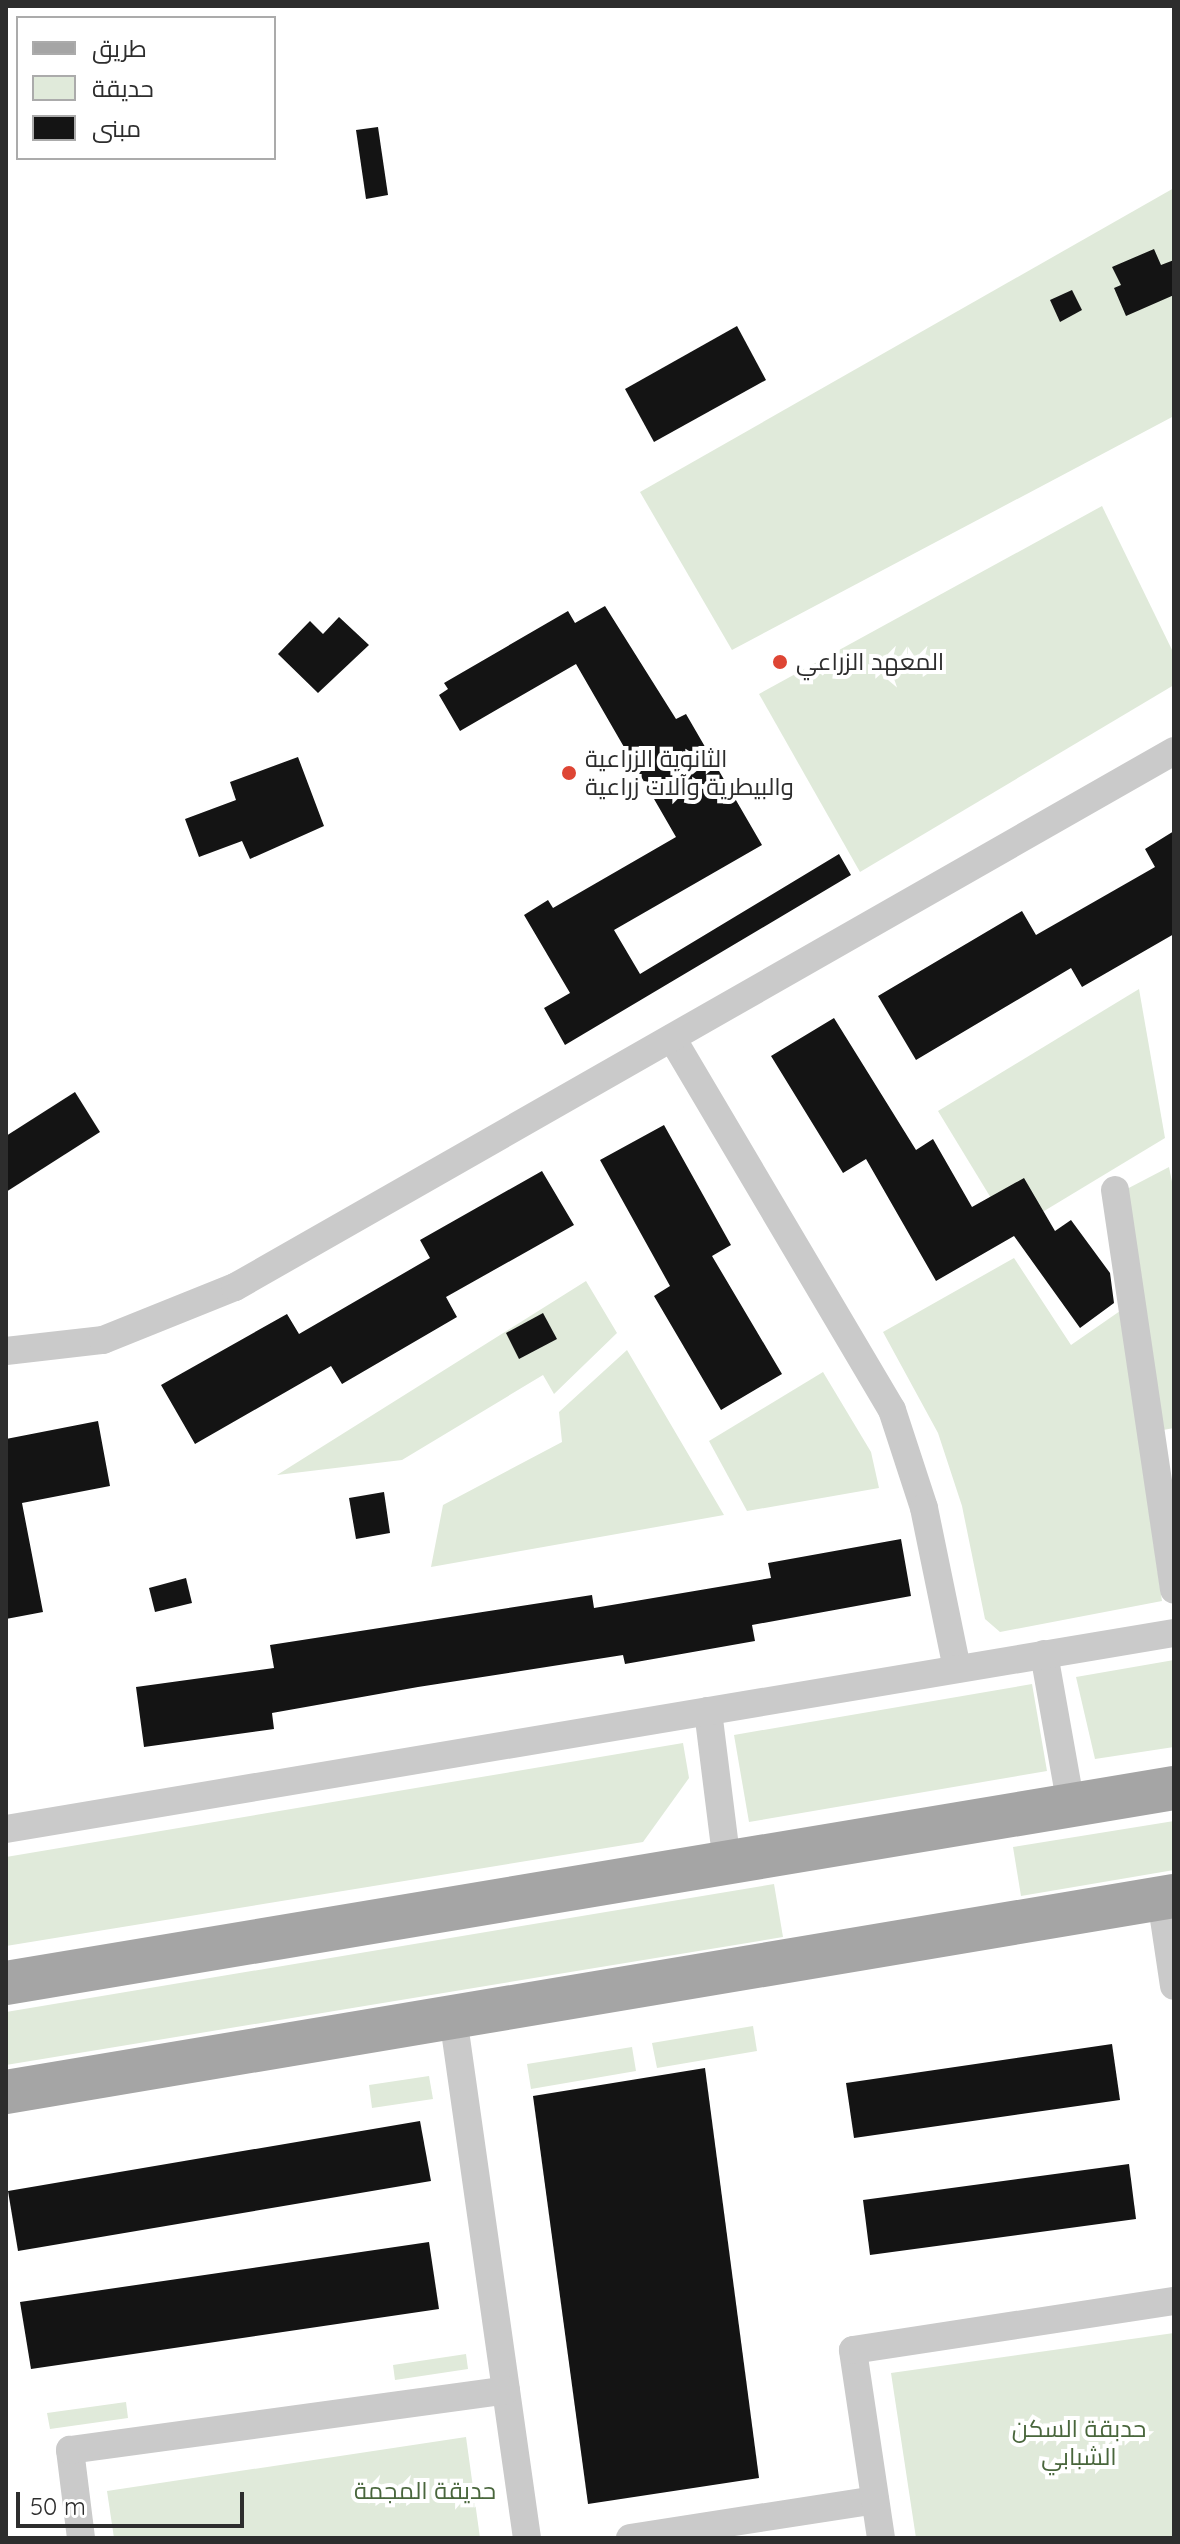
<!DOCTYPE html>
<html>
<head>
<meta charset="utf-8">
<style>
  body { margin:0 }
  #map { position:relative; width:1180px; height:2544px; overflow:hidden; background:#fff; font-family:Quicksand,Cairo,sans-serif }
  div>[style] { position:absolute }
  .green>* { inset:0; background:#e0eada }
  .building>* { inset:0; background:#141414 }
  .street>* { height:28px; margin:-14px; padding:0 14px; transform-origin:14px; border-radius:14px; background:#cacaca }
  .primary>* { height:44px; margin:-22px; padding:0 22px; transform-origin:22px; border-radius:22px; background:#a5a5a5 }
  .dots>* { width:22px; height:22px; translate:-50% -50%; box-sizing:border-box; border:4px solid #fff; border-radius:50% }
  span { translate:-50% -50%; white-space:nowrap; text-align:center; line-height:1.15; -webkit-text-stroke:8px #fff; paint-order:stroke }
  .poi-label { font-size:24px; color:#2d2d2d }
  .left { translate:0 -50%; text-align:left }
  .park-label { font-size:24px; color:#49663c }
  .frame { position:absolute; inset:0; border:8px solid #2d2d2d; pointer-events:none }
  .legend { position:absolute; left:16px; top:16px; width:260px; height:144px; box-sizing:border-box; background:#fff; border:2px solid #ababab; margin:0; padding:10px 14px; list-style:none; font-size:24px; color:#2d2d2d }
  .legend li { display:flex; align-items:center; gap:16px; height:40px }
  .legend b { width:40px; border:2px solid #ababab }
  .scale { position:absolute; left:16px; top:2492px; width:228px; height:36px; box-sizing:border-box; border:4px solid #2d2d2d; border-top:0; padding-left:10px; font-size:24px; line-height:28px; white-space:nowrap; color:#2d2d2d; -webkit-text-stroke:6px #fff; paint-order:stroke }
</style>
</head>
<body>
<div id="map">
  <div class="green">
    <div style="clip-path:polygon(1174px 188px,1174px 416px,732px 650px,640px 492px)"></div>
    <div style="clip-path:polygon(1102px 506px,1174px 654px,1174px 685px,860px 872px,759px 694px)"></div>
    <div style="clip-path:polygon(1139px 989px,1165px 1138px,1011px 1231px,938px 1111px)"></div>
    <div style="clip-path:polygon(1169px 1167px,1174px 1192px,1174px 1428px,1163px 1430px,1123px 1191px)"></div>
    <div style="clip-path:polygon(1014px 1258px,1071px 1345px,1120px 1311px,1162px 1601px,1000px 1632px,985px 1619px,962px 1506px,938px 1433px,883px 1332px)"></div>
    <div style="clip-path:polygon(586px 1281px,617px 1333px,554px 1394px,543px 1375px,402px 1460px,277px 1475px)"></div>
    <div style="clip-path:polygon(627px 1350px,724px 1515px,431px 1567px,443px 1505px,562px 1442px,559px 1412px)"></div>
    <div style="clip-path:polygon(823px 1372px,871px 1452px,879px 1488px,747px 1511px,709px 1441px)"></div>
    <div style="clip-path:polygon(1174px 1660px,1174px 1747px,1095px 1759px,1076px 1677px)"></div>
    <div style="clip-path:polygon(1032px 1684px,1047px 1771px,749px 1822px,734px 1735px)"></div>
    <div style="clip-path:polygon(683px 1743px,689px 1778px,643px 1842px,6px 1946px,6px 1857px)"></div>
    <div style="clip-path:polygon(1174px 1821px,1174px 1870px,1021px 1896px,1013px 1847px)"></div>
    <div style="clip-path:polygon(774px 1884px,783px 1937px,6px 2065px,6px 2012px)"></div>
    <div style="clip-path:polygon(753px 2026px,757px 2051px,657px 2068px,652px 2043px)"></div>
    <div style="clip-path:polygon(632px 2047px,636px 2071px,531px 2089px,527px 2064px)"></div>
    <div style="clip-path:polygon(429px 2076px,433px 2099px,372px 2108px,369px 2085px)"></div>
    <div style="clip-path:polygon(1174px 2333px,1174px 2538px,916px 2538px,891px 2373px)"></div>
    <div style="clip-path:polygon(466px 2354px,468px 2369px,395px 2380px,393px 2365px)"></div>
    <div style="clip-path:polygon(126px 2402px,128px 2418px,50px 2429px,47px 2413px)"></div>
    <div style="clip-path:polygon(466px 2437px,480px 2538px,114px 2538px,107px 2491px)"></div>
  </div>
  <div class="building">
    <div style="clip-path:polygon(378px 127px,388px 195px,366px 199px,356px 130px)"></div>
    <div style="clip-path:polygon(1154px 249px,1161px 265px,1174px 260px,1174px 295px,1126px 316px,1114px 288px,1121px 285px,1112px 267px)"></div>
    <div style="clip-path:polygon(1072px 290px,1082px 310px,1060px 322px,1050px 300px)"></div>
    <div style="clip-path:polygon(737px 326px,766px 380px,654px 442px,625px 389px)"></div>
    <div style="clip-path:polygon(605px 606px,676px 719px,686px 714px,762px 845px,614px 930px,640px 974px,839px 854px,851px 875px,565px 1045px,544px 1008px,570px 993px,524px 915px,548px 900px,553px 908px,676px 837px,576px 664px,460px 731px,439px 695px,448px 689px,444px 683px,568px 611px,575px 623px)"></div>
    <div style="clip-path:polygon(339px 617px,369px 645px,318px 693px,278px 654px,310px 621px,323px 634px)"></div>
    <div style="clip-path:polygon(298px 757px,324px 826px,250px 859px,242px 841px,199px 857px,185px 819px,236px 800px,230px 782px)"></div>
    <div style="clip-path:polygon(1174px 831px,1174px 934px,1082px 987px,1071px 968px,916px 1060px,878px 996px,1022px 911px,1036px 935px,1155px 867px,1145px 849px)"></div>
    <div style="clip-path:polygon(834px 1018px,916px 1150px,933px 1139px,972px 1207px,1024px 1178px,1055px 1231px,1071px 1220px,1110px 1273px,1114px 1303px,1080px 1328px,1014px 1236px,936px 1281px,866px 1159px,843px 1173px,771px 1056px)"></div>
    <div style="clip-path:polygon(75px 1092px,100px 1132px,6px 1192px,6px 1136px)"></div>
    <div style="clip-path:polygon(664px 1125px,731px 1245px,712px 1256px,782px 1374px,721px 1410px,654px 1296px,670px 1286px,600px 1160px)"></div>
    <div style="clip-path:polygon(542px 1171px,574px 1225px,446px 1297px,457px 1317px,342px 1384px,331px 1366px,195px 1444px,161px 1385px,287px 1314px,299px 1334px,430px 1258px,420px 1240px)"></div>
    <div style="clip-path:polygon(543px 1313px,557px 1339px,519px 1359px,506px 1333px)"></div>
    <div style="clip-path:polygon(98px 1421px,110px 1486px,22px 1503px,43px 1612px,6px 1619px,6px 1439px)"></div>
    <div style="clip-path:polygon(384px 1492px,390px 1533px,356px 1539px,349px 1498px)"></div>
    <div style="clip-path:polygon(901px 1539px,911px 1596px,752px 1625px,755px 1641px,625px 1664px,623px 1655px,418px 1687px,272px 1713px,274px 1729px,144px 1747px,136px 1687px,274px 1668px,270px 1645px,592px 1595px,594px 1608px,771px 1578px,768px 1563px)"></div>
    <div style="clip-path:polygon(186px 1578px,192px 1603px,155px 1612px,149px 1588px)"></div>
    <div style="clip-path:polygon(1112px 2044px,1120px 2100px,854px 2138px,846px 2083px)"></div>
    <div style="clip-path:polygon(705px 2068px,759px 2478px,588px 2504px,533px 2096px)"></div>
    <div style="clip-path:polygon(420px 2121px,431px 2181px,18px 2251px,8px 2191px)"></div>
    <div style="clip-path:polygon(1129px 2164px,1136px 2219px,870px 2255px,863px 2200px)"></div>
    <div style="clip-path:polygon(429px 2242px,439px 2309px,31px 2369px,20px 2302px)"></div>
  </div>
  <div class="street">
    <div style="left:672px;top:1038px;width:432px;rotate:59.4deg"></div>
    <div style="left:892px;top:1410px;width:103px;rotate:71.9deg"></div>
    <div style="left:924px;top:1508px;width:164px;rotate:78.4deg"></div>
    <div style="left:1115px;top:1190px;width:404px;rotate:81.6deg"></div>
    <div style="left:6px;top:1351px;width:98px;rotate:-6.5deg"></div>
    <div style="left:103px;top:1340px;width:142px;rotate:-21.9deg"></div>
    <div style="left:235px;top:1287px;width:1081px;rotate:-29.72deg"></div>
    <div style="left:1044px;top:1654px;width:154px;rotate:79.9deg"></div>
    <div style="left:708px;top:1711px;width:153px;rotate:82.9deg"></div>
    <div style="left:6px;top:1829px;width:1184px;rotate:-9.53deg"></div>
    <div style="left:1161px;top:1899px;width:88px;rotate:81.5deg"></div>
    <div style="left:453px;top:2017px;width:526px;rotate:81.92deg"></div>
    <div style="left:81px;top:2538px;width:89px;rotate:-97.1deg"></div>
    <div style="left:70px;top:2450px;width:440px;rotate:-7.8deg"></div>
    <div style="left:630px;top:2538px;width:248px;rotate:-8.8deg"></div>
    <div style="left:881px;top:2538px;width:190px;rotate:-98.5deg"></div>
    <div style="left:853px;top:2350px;width:325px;rotate:-8.7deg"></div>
  </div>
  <div class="primary">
    <div style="left:6px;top:1983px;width:1184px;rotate:-9.48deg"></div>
    <div style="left:6px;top:2092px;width:1184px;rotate:-9.53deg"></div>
  </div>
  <div class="dots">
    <div style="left:780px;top:662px;background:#de4534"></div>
    <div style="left:569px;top:773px;background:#de4534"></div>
  </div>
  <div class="poi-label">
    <span class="left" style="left:796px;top:662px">المعهد الزراعي</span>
    <span class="left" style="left:585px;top:773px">الثانوية الزراعية<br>والبيطرية وآلات زراعية</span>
  </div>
  <div class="park-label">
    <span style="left:1079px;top:2443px">حدبقة السكن<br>الشبابي</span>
    <span style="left:425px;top:2491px">حديقة المجمة</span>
  </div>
  <div class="frame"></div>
  <ul class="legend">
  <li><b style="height:10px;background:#a5a5a5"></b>طريق</li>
  <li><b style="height:22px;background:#e0eada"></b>حديقة</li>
  <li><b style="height:22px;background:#141414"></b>مبنى</li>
  </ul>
  <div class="scale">50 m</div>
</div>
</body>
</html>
